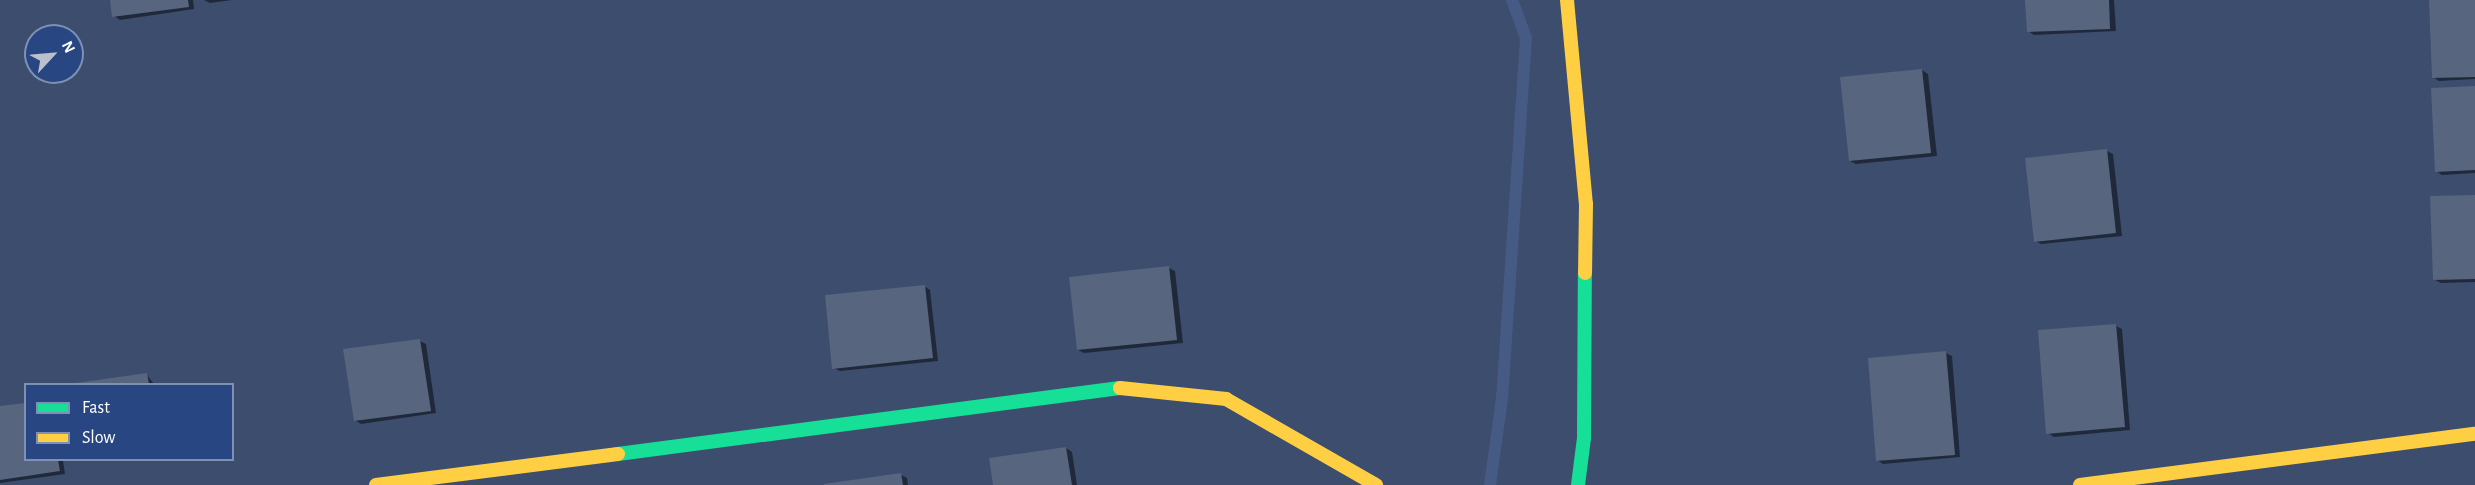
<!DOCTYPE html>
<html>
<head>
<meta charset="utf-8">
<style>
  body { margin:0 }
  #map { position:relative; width:2475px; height:485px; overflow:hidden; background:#3c4d6e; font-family:"Alegreya Sans",sans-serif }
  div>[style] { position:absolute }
  .shadow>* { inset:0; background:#0007 }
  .stream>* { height:12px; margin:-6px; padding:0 6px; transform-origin:6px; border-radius:6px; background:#455b84 }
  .building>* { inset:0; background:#57657f }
  .fast>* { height:14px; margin:-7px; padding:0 7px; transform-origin:7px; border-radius:7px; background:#16e098 }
  .slow>* { height:14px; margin:-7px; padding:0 7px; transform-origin:7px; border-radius:7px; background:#ffcf43 }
  span { translate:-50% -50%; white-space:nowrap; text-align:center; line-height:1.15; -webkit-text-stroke:5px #284782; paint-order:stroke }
  .legend { position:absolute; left:24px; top:383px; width:210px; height:78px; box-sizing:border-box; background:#284782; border:2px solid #7e91b4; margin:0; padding:8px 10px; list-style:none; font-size:18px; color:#fff }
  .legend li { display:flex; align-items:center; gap:12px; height:30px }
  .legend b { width:30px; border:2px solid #7e91b4 }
  .north { position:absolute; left:24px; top:24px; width:60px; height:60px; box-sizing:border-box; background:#284782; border:2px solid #7e91b4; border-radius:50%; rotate:64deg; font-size:16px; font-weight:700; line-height:24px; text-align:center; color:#fff }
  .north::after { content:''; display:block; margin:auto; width:21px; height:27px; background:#bbc1cc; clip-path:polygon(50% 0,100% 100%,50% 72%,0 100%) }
</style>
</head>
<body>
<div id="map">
  <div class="shadow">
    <div style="clip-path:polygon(111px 0,193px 0,194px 9px,120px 20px,114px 16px)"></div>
    <div style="clip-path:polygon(204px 0,232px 0,210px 3px)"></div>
    <div style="clip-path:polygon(2027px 0,2114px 0,2116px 31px,2034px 35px,2028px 31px)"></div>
    <div style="clip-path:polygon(2430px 0,2475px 0,2475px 79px,2439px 81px,2433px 77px)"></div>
    <div style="clip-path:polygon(1922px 70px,1928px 74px,1937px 156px,1856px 164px,1850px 161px)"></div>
    <div style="clip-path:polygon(2475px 88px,2475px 173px,2442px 175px,2436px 171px)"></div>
    <div style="clip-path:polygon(2107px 151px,2113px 154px,2122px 236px,2041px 244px,2035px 241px)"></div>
    <div style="clip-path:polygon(2475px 196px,2475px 282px,2441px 283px,2435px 280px)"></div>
    <div style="clip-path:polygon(1169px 268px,1175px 271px,1183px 343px,1084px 353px,1078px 350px)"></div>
    <div style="clip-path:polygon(924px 286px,930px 290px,938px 361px,840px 371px,834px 368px)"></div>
    <div style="clip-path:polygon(2116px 326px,2122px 329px,2130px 430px,2054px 437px,2048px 433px)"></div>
    <div style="clip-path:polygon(420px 341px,426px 344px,436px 413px,361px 424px,355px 420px)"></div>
    <div style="clip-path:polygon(1946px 353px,1952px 356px,1960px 457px,1883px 464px,1877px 460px)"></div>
    <div style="clip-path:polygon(147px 375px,154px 384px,77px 384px)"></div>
    <div style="clip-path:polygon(0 408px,26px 460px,63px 460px,65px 474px,0 483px)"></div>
    <div style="clip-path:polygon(1066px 448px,1072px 452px,1077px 485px,995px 485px)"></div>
    <div style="clip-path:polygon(901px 475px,907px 478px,908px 485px,826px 485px)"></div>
  </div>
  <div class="stream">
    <div style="left:1490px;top:485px;width:87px;rotate:-82.1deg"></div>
    <div style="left:1502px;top:399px;width:362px;rotate:-86.2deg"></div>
    <div style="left:1526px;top:38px;width:40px;rotate:-110.2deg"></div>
  </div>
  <div class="building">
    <div style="clip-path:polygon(110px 0,188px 0,189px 7px,112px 17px)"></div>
    <div style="clip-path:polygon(2025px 0,2109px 0,2110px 29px,2027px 32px)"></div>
    <div style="clip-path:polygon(2429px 0,2475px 0,2475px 77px,2432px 78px)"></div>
    <div style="clip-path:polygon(1922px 69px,1931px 153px,1849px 161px,1840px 77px)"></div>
    <div style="clip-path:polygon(2475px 86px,2475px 170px,2435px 172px,2431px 88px)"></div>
    <div style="clip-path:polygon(2107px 149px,2116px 233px,2034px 242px,2025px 158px)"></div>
    <div style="clip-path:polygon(2475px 195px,2475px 279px,2433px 280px,2430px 196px)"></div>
    <div style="clip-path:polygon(1169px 266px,1177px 340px,1077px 350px,1069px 277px)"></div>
    <div style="clip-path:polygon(925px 285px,933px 358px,832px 369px,825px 295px)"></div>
    <div style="clip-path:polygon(2116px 324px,2125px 427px,2046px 434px,2038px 330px)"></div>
    <div style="clip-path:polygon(420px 339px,431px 411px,354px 421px,343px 349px)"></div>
    <div style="clip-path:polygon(1946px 351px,1955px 455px,1876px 461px,1868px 358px)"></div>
    <div style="clip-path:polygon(147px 373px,149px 384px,76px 384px,76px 383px)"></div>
    <div style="clip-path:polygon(26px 403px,26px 460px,58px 460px,60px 471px,0 480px,0 406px)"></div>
    <div style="clip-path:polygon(1066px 447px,1072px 485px,993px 485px,989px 458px)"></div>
    <div style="clip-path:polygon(901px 473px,903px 485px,824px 485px,824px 484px)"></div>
  </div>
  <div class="fast">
    <div style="left:618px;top:454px;width:506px;rotate:-7.49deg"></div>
    <div style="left:1578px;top:485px;width:47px;rotate:-82.7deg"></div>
    <div style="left:1584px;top:438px;width:165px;rotate:-89.7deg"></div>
  </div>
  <div class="slow">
    <div style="left:1567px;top:0;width:205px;rotate:84.7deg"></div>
    <div style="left:1586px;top:204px;width:69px;rotate:90.8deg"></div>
    <div style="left:1120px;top:388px;width:107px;rotate:5.9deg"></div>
    <div style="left:1226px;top:399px;width:173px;rotate:29.8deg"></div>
    <div style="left:376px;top:485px;width:244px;rotate:-7.3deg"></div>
    <div style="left:2080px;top:485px;width:398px;rotate:-7.4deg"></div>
  </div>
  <ul class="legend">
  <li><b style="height:8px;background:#16e098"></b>Fast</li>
  <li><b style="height:8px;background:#ffcf43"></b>Slow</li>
  </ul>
  <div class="north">N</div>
</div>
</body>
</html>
